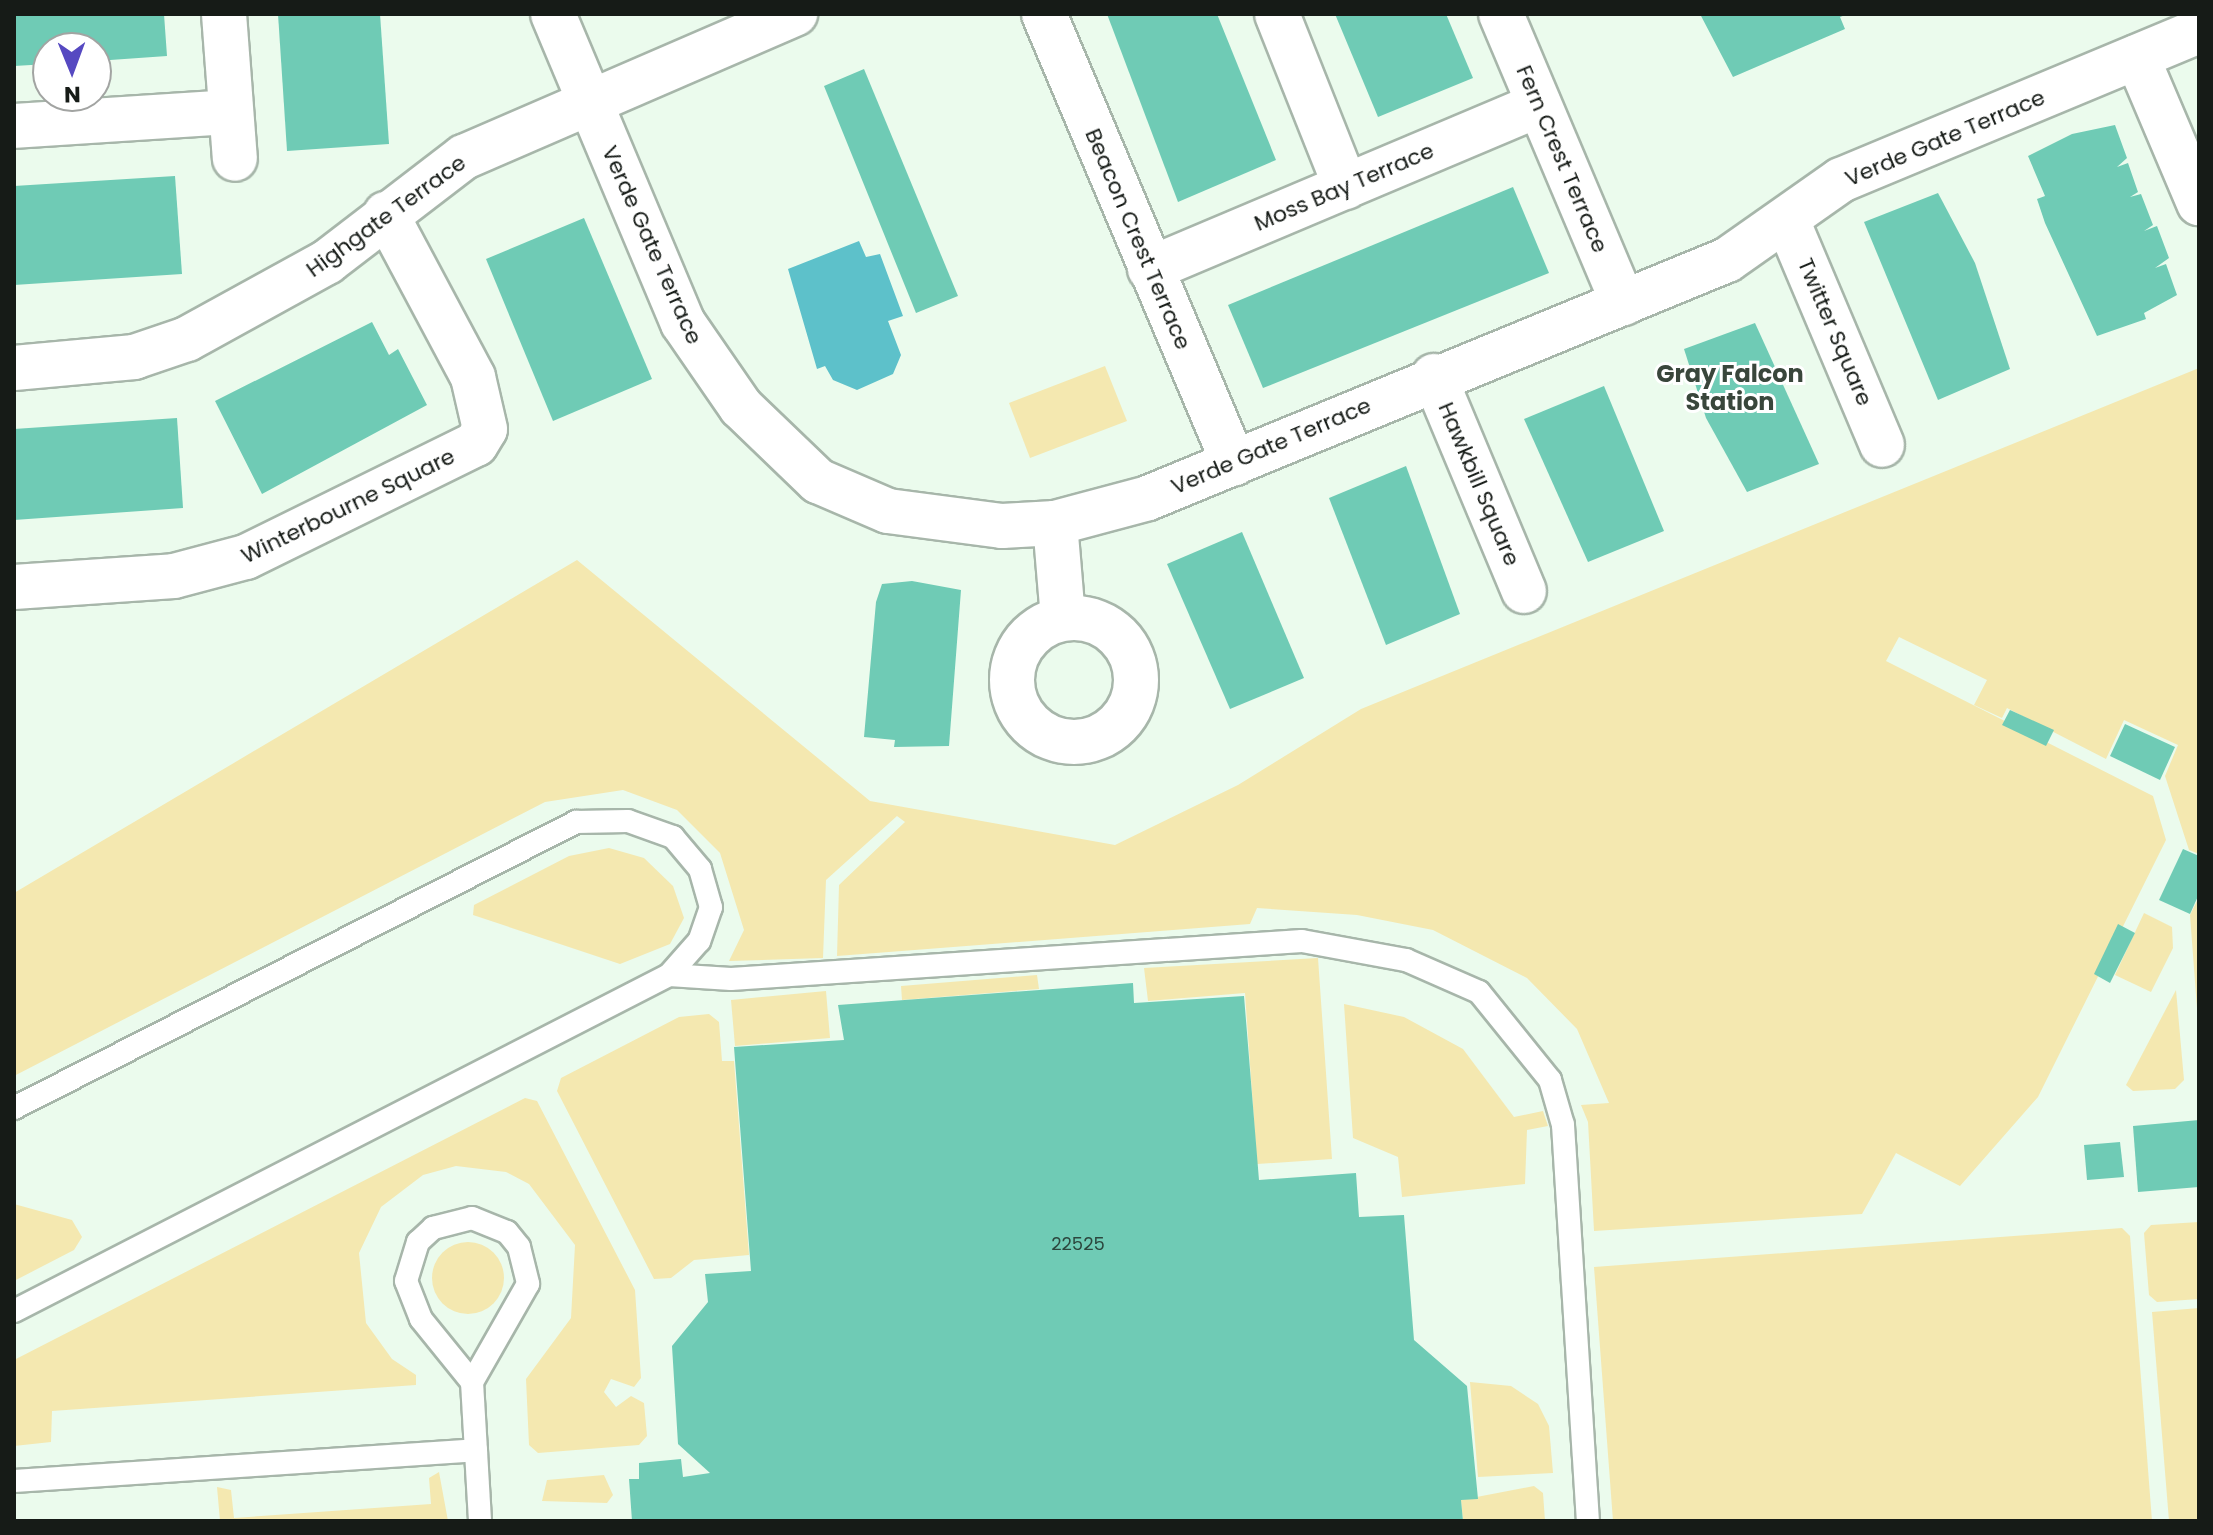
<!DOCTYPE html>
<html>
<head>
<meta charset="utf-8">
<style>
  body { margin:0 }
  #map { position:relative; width:2213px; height:1535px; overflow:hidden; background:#ebfbed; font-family:Poppins,sans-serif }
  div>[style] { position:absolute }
  .green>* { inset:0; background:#f4e8b0 }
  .round { border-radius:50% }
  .water>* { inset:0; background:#5dc1ca }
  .building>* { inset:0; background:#6fcbb5 }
  .roads { filter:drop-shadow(2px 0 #a7b6aa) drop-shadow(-2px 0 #a7b6aa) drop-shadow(0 2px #a7b6aa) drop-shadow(0 -2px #a7b6aa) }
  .service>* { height:22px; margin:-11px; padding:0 11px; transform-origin:11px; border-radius:11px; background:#fff }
  .minor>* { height:44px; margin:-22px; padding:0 22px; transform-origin:22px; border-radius:22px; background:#fff }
  .minor>.ring { margin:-22px; padding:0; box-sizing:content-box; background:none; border:44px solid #fff; border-radius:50% }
  span { translate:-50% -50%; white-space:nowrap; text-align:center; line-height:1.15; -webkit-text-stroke:6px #fff; paint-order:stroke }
  .number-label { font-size:18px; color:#2c473e }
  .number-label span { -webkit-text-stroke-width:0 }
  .street-label { font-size:22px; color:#161b17 }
  .neighbourhood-label { font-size:24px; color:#39463b; font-weight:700 }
  .frame { position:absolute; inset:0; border:16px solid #161b17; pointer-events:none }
  .north { position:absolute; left:32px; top:32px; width:80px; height:80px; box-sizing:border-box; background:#fff; border:2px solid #a2a4a2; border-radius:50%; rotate:179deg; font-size:22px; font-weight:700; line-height:32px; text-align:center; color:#161b17 }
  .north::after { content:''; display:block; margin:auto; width:28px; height:36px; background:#5649c1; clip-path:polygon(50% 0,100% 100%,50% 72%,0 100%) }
</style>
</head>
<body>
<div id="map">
  <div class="green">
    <div style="clip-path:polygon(1105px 366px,1127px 421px,1030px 458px,1009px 403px)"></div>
    <div style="clip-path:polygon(2199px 368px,2199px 854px,2189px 850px,2165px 776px,2178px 745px,2124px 720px,2106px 759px,2007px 708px,2002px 718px,1974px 705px,1987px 680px,1899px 637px,1886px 661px,2153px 796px,2166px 840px,2038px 1097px,1960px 1186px,1896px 1153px,1862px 1214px,1594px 1231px,1588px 1122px,1581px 1105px,1609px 1103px,1577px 1029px,1527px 978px,1433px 930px,1357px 915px,1257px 908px,1250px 924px,837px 956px,839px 885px,905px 822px,897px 816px,826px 880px,823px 958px,729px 961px,744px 930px,720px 853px,677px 810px,623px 790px,545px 802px,14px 1076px,14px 893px,577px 560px,870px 801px,1115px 845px,1238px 785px,1361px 709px)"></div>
    <div style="clip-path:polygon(609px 848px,644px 858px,673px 886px,684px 918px,670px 944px,620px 964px,473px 915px,474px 905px,569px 856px)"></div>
    <div style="clip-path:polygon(2199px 897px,2199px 1035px,2190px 915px)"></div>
    <div style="clip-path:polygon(2144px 913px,2172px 927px,2173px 948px,2151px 992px,2115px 975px)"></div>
    <div style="clip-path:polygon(1318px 958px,1332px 1159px,1257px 1164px,1245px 993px,1148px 1001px,1144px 968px)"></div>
    <div style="clip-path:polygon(1037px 975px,1039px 989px,902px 1000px,901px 986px)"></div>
    <div style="clip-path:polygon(2176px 990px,2184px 1080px,2175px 1089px,2133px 1091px,2126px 1085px)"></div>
    <div style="clip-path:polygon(826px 991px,830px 1038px,735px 1046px,731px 1000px)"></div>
    <div style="clip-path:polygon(1344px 1004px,1404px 1017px,1463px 1049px,1514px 1117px,1543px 1111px,1548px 1126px,1527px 1130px,1525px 1184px,1402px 1197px,1398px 1157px,1353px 1138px)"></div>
    <div style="clip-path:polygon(709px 1014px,719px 1022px,722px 1061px,734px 1061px,749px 1255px,694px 1260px,671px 1278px,654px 1279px,557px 1091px,561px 1078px,679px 1017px)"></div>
    <div style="clip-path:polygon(525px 1098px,537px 1101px,635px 1290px,641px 1378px,634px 1387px,611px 1379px,604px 1392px,616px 1407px,631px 1396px,644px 1403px,647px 1436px,639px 1445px,538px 1453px,529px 1445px,526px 1379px,571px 1318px,575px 1245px,529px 1184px,506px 1172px,456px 1166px,423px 1175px,381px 1207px,359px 1253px,366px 1323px,392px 1359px,416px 1375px,416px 1385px,52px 1411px,51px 1442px,14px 1446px,14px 1360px)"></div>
    <div style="clip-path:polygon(14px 1204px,72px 1220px,82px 1237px,74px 1250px,14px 1281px)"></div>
    <div style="clip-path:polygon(2199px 1222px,2199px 1299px,2157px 1302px,2149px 1295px,2144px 1233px,2151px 1225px)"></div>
    <div style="clip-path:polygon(2122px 1228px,2130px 1236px,2152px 1521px,1613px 1521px,1594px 1267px)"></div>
    <div class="round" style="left:432px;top:1242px;width:72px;height:72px"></div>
    <div style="clip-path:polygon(2199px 1308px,2199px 1521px,2169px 1521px,2152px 1312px)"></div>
    <div style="clip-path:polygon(1470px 1382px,1511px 1386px,1538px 1404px,1549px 1426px,1553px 1473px,1478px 1477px)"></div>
    <div style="clip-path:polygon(439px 1472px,448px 1521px,220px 1521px,217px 1487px,231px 1490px,234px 1518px,431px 1504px,429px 1478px)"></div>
    <div style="clip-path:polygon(604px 1475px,613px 1495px,607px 1503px,542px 1501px,547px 1480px)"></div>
    <div style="clip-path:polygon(1534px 1486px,1543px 1493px,1545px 1521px,1463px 1521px,1461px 1500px)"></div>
  </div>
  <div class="water">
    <div style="clip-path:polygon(859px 241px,866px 257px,880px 254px,903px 316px,888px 321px,901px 355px,893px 374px,857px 390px,833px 380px,825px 366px,817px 369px,788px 269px)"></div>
  </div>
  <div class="building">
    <div style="clip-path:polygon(14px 14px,164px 14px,167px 56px,96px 61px,96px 48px,48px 48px,48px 64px,14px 66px)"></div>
    <div style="clip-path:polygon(278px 14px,380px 14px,389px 144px,287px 151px)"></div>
    <div style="clip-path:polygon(1107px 14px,1217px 14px,1276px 160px,1178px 202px)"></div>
    <div style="clip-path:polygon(1335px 14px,1446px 14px,1473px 78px,1378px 117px)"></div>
    <div style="clip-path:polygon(1700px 14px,1848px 14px,1840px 17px,1845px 29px,1733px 77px)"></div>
    <div style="clip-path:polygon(864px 69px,958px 296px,916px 313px,824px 86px)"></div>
    <div style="clip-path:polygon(2115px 125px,2127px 158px,2117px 167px,2128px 163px,2138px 192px,2130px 197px,2141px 194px,2153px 225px,2144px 231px,2157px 226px,2169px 258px,2155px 268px,2166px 264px,2177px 295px,2144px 313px,2146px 319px,2097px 336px,2045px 223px,2037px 199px,2045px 196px,2028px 156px,2072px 134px)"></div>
    <div style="clip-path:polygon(175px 176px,182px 274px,14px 285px,14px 186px)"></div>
    <div style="clip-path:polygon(1513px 187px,1549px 273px,1263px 388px,1228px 305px)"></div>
    <div style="clip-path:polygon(1938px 193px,1975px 263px,2010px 369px,1938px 400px,1864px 222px)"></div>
    <div style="clip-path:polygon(584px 218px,652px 379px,553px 421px,486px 259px)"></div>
    <div style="clip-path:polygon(372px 322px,389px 355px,398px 349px,427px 405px,262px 494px,215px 401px)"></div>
    <div style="clip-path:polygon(1755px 323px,1819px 464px,1747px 492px,1706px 418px,1684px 349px)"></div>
    <div style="clip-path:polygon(1604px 386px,1664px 531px,1588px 562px,1524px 419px)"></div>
    <div style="clip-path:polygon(177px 418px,183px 508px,14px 520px,14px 429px)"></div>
    <div style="clip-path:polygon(1406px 466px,1460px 614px,1386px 645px,1329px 498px)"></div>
    <div style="clip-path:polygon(1242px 532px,1304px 678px,1230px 709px,1167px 564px)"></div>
    <div style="clip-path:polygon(912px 581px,961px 590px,949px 746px,894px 747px,895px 740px,864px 737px,876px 602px,882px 584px)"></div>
    <div style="clip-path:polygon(2010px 710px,2054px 730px,2046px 746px,2002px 725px)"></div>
    <div style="clip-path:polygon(2125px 724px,2175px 747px,2160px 780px,2110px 756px)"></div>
    <div style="clip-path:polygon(2183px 849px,2199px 856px,2199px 894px,2190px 914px,2159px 900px)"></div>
    <div style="clip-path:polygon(2118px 924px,2135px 933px,2110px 983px,2094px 974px)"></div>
    <div style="clip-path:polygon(1133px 983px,1134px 1003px,1244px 996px,1259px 1180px,1356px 1173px,1359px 1217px,1404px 1215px,1414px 1340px,1467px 1386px,1478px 1499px,1461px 1500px,1463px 1521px,632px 1521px,629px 1479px,639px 1479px,639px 1463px,681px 1459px,683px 1477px,710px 1473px,678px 1444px,672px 1346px,708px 1302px,705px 1274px,751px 1271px,734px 1047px,844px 1040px,838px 1005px)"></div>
    <div style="clip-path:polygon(2199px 1120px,2199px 1187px,2138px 1192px,2133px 1126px)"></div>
    <div style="clip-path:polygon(2120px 1142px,2124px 1177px,2087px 1180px,2084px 1145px)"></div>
  </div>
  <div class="roads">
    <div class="service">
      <div style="left:669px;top:975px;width:62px;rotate:3.7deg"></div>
      <div style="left:731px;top:979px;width:572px;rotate:-3.81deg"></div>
      <div style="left:1302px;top:941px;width:106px;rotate:10.4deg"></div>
      <div style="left:1406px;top:960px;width:80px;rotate:23.7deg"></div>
      <div style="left:1479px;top:992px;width:113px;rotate:51.1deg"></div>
      <div style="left:1550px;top:1080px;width:47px;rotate:73.9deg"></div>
      <div style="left:1563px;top:1125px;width:397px;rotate:86.4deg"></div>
      <div style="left:14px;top:1108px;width:631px;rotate:-26.97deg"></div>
      <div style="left:576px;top:822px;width:52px;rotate:-1.1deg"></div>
      <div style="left:628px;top:821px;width:48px;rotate:19.6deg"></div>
      <div style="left:673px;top:837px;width:42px;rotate:49.8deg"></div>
      <div style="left:700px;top:869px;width:40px;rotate:74deg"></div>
      <div style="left:711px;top:907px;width:36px;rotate:109deg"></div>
      <div style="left:699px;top:941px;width:45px;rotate:131.4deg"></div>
      <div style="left:669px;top:975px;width:736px;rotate:152.84deg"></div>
      <div style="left:472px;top:1218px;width:38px;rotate:22deg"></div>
      <div style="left:507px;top:1232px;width:19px;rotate:51deg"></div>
      <div style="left:519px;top:1247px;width:38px;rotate:76deg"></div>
      <div style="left:528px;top:1284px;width:113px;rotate:119.7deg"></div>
      <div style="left:472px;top:1382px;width:81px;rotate:-129deg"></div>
      <div style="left:421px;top:1319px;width:41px;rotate:-111.5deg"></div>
      <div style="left:406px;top:1281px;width:41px;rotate:-72.9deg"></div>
      <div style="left:418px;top:1242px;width:21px;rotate:-43deg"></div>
      <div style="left:433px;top:1228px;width:40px;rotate:-14.4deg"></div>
      <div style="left:472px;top:1382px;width:139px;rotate:86.7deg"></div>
      <div style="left:14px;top:1481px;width:463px;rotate:-3.8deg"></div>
    </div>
    <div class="minor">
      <div style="left:224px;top:14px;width:145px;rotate:85.7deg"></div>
      <div style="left:553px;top:14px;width:335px;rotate:67.2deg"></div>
      <div style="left:683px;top:323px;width:102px;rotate:55.4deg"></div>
      <div style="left:741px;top:407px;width:107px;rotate:43.9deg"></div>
      <div style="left:818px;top:481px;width:76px;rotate:23.2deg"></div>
      <div style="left:888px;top:511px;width:115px;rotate:7.5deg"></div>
      <div style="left:1002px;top:526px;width:53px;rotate:-3.2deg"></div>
      <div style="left:1055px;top:523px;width:96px;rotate:-15deg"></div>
      <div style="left:1148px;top:498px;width:626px;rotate:-22.35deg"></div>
      <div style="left:1727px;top:260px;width:139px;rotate:-35.1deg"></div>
      <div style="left:1841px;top:180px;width:388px;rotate:-22.6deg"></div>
      <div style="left:1044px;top:14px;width:488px;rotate:67.1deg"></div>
      <div style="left:1277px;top:14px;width:186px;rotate:68.3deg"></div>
      <div style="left:1501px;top:14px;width:314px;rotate:67.1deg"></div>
      <div style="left:2137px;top:57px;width:159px;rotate:67deg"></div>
      <div style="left:14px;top:126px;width:216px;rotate:-3.7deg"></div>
      <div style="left:1787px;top:220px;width:244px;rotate:67.1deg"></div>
      <div style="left:1150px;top:269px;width:422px;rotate:-22.9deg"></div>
      <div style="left:14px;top:368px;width:121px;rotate:-5.2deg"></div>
      <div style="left:134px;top:357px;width:56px;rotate:-18.8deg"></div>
      <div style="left:187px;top:339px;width:160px;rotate:-28.8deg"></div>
      <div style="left:327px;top:262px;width:173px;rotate:-37.5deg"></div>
      <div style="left:464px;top:157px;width:361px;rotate:-23.4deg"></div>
      <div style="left:1434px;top:376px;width:233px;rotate:67.3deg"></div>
      <div style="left:1055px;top:523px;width:96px;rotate:85.2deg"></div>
      <div style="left:14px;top:587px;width:160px;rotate:-3.9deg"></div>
      <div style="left:174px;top:576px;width:74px;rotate:-14.8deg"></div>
      <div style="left:246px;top:557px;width:256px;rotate:-26.2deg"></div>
      <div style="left:476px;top:444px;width:17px;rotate:-59deg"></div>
      <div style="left:485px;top:429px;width:53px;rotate:-103deg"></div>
      <div style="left:473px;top:377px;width:185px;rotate:-118.1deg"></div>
      <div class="ring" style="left:1012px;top:618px;width:80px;height:80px"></div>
    </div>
  </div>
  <div class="number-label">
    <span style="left:1078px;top:1244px">22525</span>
  </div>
  <div class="street-label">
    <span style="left:1945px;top:138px;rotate:-23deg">Verde Gate Terrace</span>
    <span style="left:1562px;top:159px;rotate:67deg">Fern Crest Terrace</span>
    <span style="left:1344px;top:187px;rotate:-23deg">Moss Bay Terrace</span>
    <span style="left:386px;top:216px;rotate:-36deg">Highgate Terrace</span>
    <span style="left:1138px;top:239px;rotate:67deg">Beacon Crest Terrace</span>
    <span style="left:652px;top:245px;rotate:66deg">Verde Gate Terrace</span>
    <span style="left:1835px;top:332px;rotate:67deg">Twitter Square</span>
    <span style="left:1271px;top:446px;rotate:-23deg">Verde Gate Terrace</span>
    <span style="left:1479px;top:484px;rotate:67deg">Hawkbill Square</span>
    <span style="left:348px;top:506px;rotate:-26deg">Winterbourne Square</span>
  </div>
  <div class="neighbourhood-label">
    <span style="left:1730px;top:388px">Gray Falcon<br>Station</span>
  </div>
  <div class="frame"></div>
  <div class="north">N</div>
</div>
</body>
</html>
